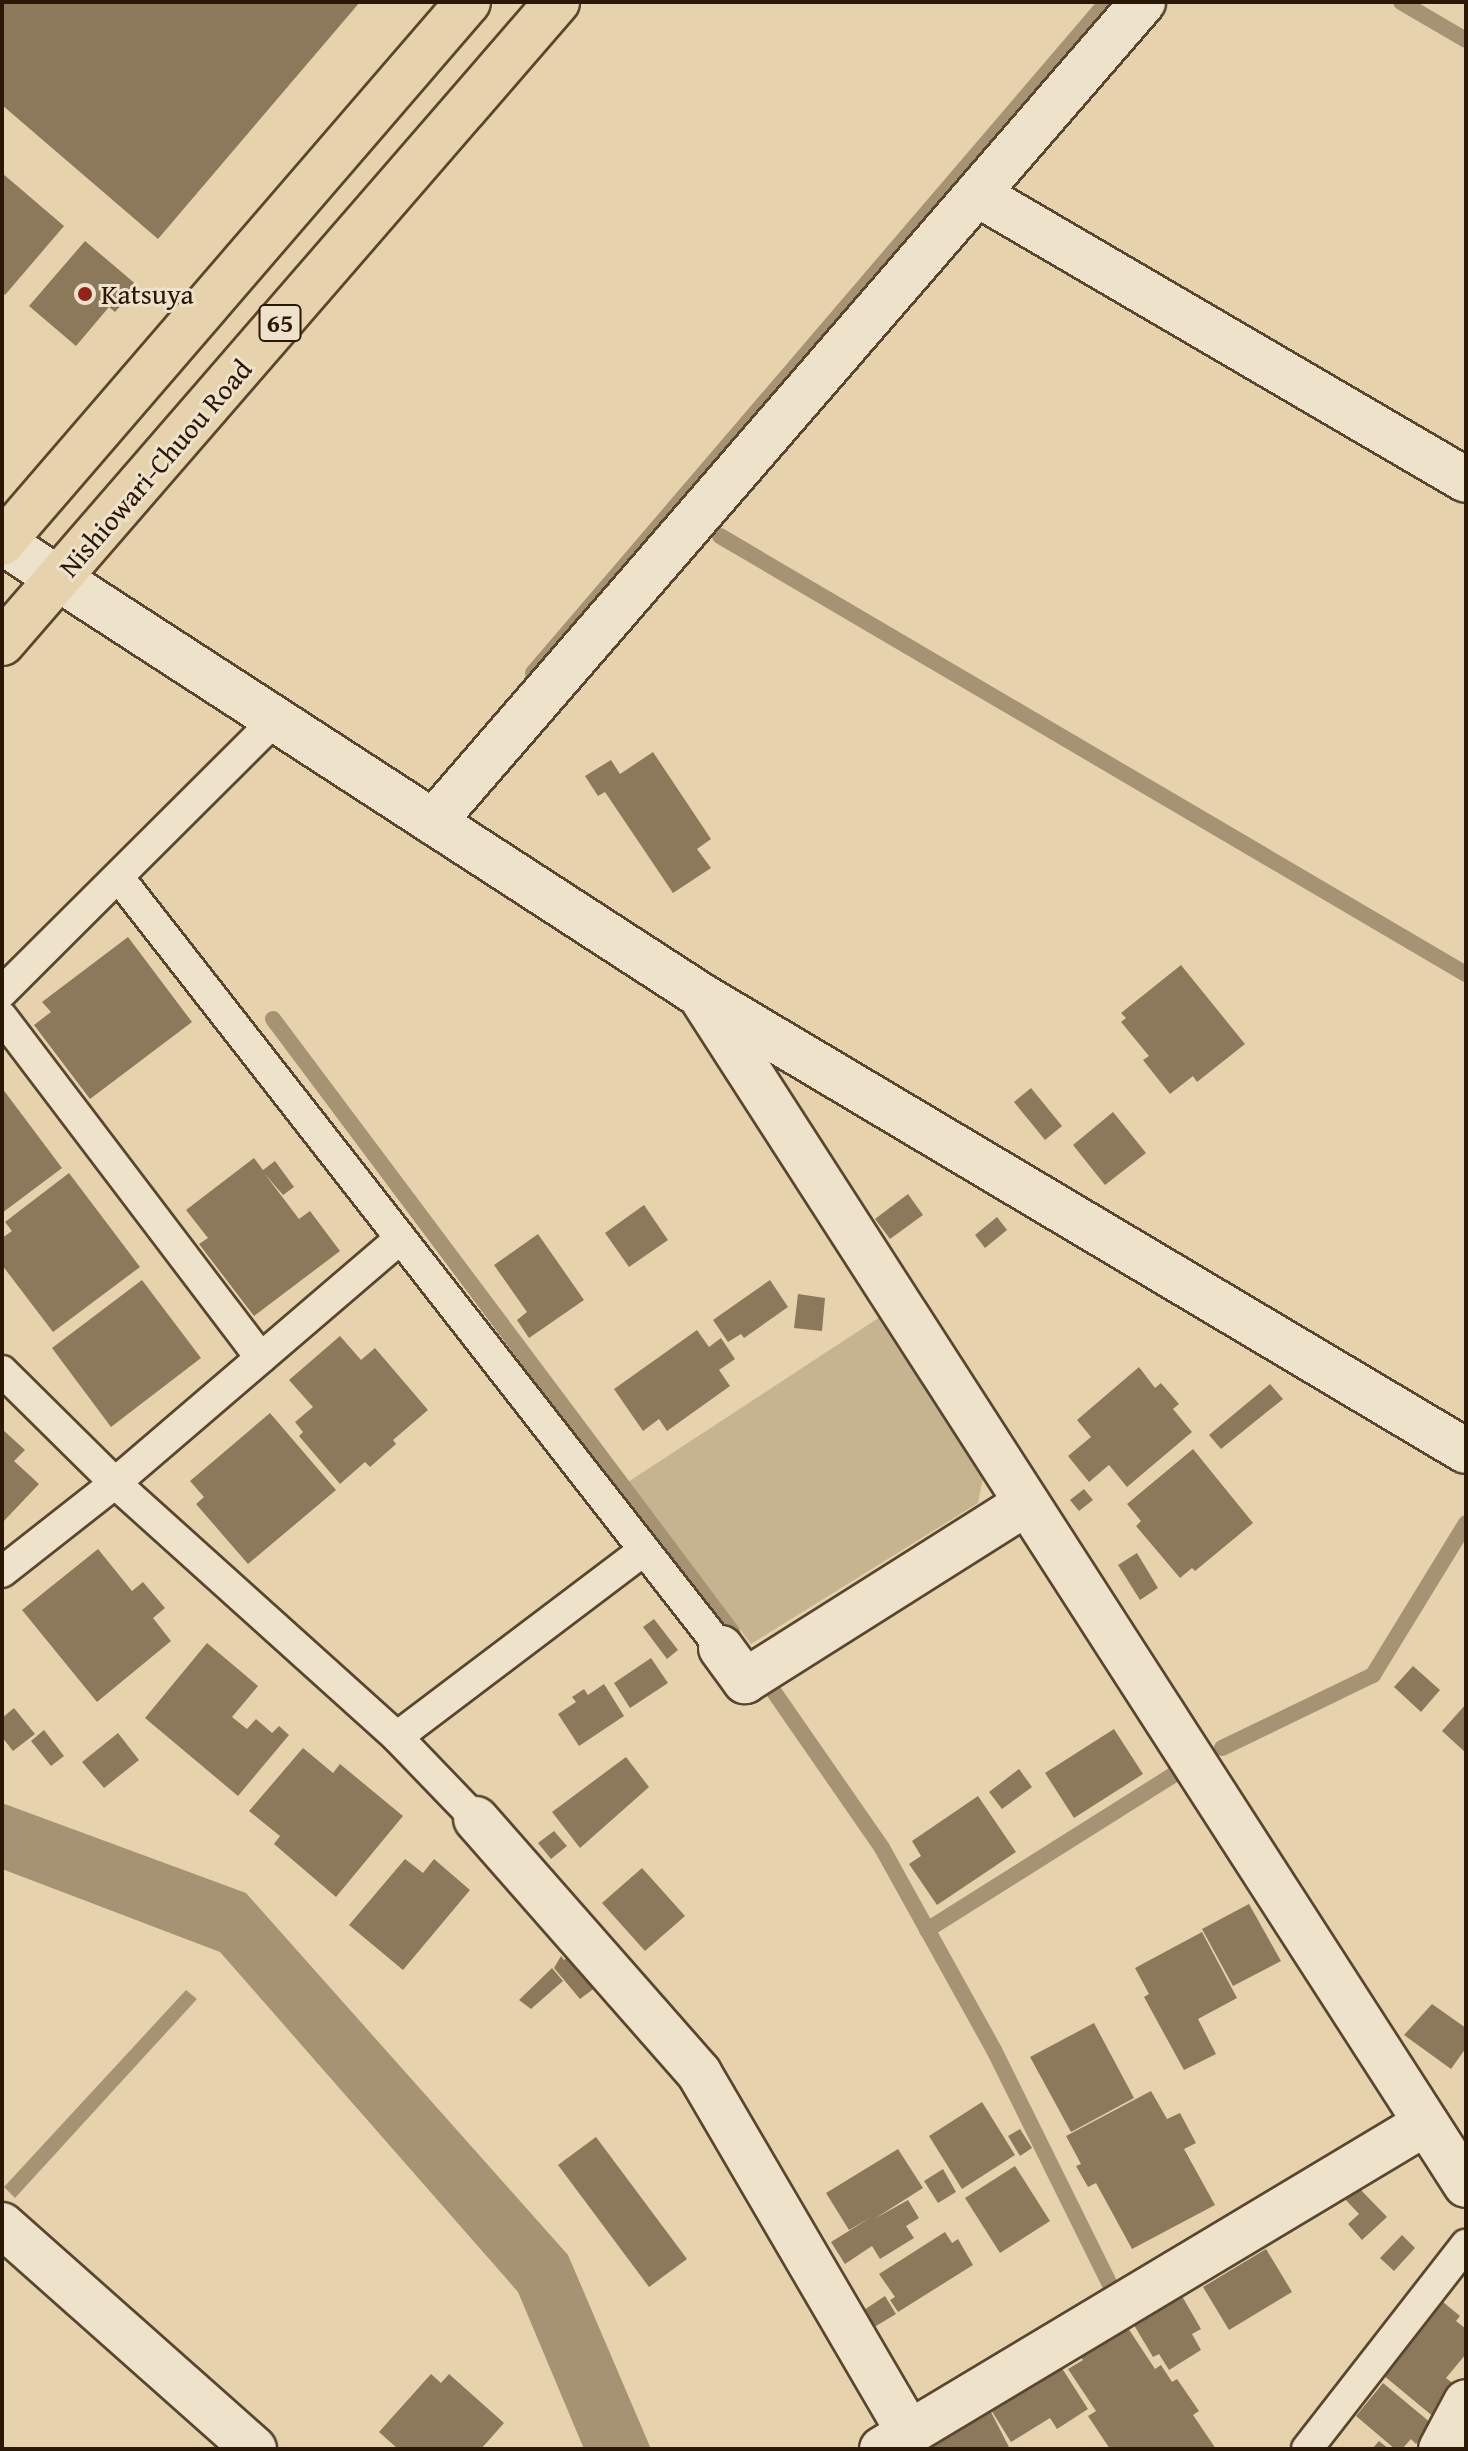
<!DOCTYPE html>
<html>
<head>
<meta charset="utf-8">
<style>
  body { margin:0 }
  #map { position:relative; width:1468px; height:2451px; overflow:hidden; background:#e6d3ad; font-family:"Gentium Book Plus",serif }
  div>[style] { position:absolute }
  .green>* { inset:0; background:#c6b390 }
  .water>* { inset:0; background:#a69374 }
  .stream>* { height:16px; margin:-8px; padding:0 8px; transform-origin:8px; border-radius:8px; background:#a69374 }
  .building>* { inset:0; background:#8c795c }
  .roads { filter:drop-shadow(2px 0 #5a462f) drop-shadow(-2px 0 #5a462f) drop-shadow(0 2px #5a462f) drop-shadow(0 -2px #5a462f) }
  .service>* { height:30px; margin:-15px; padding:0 15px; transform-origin:15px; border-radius:15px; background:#efe2ca }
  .minor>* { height:44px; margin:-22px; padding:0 22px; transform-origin:22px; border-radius:22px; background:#efe2ca }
  .tertiary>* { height:44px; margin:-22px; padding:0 22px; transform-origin:22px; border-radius:22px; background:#efe2ca }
  .primary>* { height:44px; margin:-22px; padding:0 22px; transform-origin:22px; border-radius:22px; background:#e6d3ad }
  .dots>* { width:22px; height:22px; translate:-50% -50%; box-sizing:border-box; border:4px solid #efe2ca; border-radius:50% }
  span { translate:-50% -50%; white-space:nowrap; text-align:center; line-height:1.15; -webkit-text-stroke:6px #efe2ca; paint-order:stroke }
  .shield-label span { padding:2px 6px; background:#efe2ca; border:2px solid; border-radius:6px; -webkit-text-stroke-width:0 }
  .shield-label { font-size:26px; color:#2b1705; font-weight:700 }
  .poi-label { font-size:28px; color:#2b1705 }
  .left { translate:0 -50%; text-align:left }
  .street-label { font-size:28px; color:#2b1705 }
  .frame { position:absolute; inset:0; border:4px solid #2b1705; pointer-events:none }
</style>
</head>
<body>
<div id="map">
  <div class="green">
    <div style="clip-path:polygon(880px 1317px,984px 1473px,978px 1503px,751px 1644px,628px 1482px)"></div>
  </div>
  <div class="water">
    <div style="clip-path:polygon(2px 1803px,246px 1893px,568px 2255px,651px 2449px,584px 2449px,518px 2292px,220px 1952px,2px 1869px)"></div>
    <div style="clip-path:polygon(186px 1990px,197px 1999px,15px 2198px,4px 2187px)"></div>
  </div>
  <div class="stream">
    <div style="left:1401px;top:2px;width:75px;rotate:30.3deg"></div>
    <div style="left:720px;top:536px;width:865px;rotate:30.42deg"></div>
    <div style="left:533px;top:673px;width:883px;rotate:-49.46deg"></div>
    <div style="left:273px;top:1019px;width:766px;rotate:53.17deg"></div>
    <div style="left:772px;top:1689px;width:193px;rotate:55.3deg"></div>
    <div style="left:882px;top:1848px;width:231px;rotate:61deg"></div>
    <div style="left:994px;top:2050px;width:269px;rotate:63.7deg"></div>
    <div style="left:1222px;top:1748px;width:168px;rotate:-25.8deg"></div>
    <div style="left:1373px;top:1675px;width:178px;rotate:-58.5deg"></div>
    <div style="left:927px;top:1930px;width:293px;rotate:-32.2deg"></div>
  </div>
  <div class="building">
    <div style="clip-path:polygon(2px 2px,360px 2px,158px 239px,2px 105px)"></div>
    <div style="clip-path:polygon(2px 173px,64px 226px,5px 295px,2px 292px)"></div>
    <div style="clip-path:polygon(85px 241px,138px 286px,115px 312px,109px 307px,76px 346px,29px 306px)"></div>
    <div style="clip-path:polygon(653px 752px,711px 839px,697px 849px,711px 868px,673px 893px,605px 792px,598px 796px,585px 776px,611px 760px,620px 774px)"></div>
    <div style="clip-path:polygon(128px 937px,192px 1022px,90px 1099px,34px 1025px,51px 1012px,42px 1002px)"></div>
    <div style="clip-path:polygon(1181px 965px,1245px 1044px,1197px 1082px,1193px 1076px,1170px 1094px,1143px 1060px,1149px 1056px,1121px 1022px,1126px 1018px,1121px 1013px)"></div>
    <div style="clip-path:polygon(2px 1088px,62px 1168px,2px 1213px)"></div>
    <div style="clip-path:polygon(1031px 1088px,1062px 1126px,1045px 1140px,1014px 1102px)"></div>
    <div style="clip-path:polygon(1113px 1112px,1146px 1153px,1105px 1185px,1073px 1145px)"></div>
    <div style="clip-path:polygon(254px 1158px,263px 1170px,275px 1161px,294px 1187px,283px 1195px,264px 1173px,299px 1219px,310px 1211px,340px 1251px,254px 1316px,199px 1244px,208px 1238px,186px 1210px)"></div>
    <div style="clip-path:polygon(69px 1173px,140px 1267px,53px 1332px,2px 1265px,2px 1238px,12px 1231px,5px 1222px)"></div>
    <div style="clip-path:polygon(908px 1194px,923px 1215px,890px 1239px,875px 1219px)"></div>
    <div style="clip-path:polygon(644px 1205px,668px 1240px,629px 1267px,605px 1233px)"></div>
    <div style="clip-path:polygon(997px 1217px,1007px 1230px,985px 1248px,975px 1235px)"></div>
    <div style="clip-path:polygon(538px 1234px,584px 1300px,529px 1338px,517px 1320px,527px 1312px,494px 1265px)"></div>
    <div style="clip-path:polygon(142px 1280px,201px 1358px,111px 1427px,52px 1348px)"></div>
    <div style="clip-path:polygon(770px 1280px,788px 1307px,744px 1338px,741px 1334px,728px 1342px,713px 1320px)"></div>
    <div style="clip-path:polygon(798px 1294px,825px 1298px,822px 1331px,794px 1328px)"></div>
    <div style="clip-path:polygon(697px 1330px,709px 1347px,721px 1338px,735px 1359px,719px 1370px,730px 1386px,667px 1431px,659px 1419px,643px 1431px,614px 1389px)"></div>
    <div style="clip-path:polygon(340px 1336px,361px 1360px,375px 1348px,428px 1410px,393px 1440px,396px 1444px,370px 1467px,365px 1462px,340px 1484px,299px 1436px,303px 1432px,295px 1422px,313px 1407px,289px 1380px)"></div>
    <div style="clip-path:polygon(1139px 1367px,1155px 1388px,1161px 1383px,1179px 1404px,1173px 1409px,1192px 1432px,1127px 1487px,1109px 1465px,1089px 1482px,1068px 1456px,1091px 1437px,1077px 1420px)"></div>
    <div style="clip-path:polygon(1270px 1384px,1283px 1399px,1221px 1449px,1209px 1435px)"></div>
    <div style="clip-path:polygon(270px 1413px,336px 1490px,248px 1564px,196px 1504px,204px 1497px,190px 1481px)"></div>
    <div style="clip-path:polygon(2px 1429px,25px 1450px,14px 1461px,39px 1484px,2px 1523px)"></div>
    <div style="clip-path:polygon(1193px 1449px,1253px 1523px,1195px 1571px,1192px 1568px,1180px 1578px,1136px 1526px,1141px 1521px,1127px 1504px)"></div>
    <div style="clip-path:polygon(1084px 1489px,1093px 1500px,1079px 1511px,1070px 1500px)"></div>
    <div style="clip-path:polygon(98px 1549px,132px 1591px,143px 1582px,165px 1608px,153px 1618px,171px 1641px,97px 1702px,22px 1610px)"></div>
    <div style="clip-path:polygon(1137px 1553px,1158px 1588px,1140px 1600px,1118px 1565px)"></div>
    <div style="clip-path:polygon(654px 1619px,678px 1650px,667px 1659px,643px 1627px)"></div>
    <div style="clip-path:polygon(207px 1643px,258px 1686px,232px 1717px,247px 1729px,256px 1719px,272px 1733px,279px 1726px,289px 1735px,238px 1796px,145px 1718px)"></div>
    <div style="clip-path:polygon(651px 1658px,668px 1683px,630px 1708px,614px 1683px)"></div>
    <div style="clip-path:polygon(1413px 1666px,1440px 1690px,1421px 1712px,1394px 1687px)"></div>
    <div style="clip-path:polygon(604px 1684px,624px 1716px,579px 1746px,558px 1714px,576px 1702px,572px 1697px,584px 1689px,588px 1695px)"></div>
    <div style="clip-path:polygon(1466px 1704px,1466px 1753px,1442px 1731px)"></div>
    <div style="clip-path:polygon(14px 1708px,35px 1734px,13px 1751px,2px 1737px,2px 1718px)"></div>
    <div style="clip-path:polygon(1114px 1729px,1143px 1774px,1074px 1818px,1045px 1773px)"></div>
    <div style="clip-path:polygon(44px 1730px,64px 1756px,51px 1766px,31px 1741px)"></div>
    <div style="clip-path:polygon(118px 1733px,139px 1760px,104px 1788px,82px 1762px)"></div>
    <div style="clip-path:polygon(303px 1748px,333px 1773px,340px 1764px,403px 1816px,336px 1897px,274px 1844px,280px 1836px,249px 1811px)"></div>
    <div style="clip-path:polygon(626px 1757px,649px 1787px,580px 1848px,552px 1812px)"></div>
    <div style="clip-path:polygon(1019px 1769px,1032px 1787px,1002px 1809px,989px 1792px)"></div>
    <div style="clip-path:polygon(978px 1796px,1016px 1852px,937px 1905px,909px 1864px,921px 1856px,912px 1841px)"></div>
    <div style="clip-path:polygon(554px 1831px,567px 1846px,551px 1859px,538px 1843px)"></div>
    <div style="clip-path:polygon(405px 1859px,423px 1873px,434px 1859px,470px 1890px,403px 1970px,349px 1925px)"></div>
    <div style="clip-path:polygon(642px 1868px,685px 1916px,645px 1951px,602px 1903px)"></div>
    <div style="clip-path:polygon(1249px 1904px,1281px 1961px,1233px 1986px,1202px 1929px)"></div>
    <div style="clip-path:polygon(1202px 1932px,1237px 1998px,1198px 2019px,1216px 2054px,1184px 2070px,1144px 1997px,1149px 1994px,1135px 1968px)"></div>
    <div style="clip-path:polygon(561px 1956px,564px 1960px,570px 1956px,596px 1987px,580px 1999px,554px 1968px)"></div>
    <div style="clip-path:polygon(552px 1968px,563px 1981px,531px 2009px,519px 2000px)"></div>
    <div style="clip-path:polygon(1432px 2004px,1466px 2028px,1466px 2048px,1451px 2069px,1404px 2035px)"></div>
    <div style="clip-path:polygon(1094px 2023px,1134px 2098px,1071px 2132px,1030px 2057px)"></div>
    <div style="clip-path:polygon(1151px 2091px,1167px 2119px,1180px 2113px,1196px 2143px,1184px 2149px,1215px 2205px,1132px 2249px,1096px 2183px,1088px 2187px,1076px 2166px,1081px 2164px,1066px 2136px)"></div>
    <div style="clip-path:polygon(982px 2102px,1015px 2155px,962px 2189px,929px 2136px)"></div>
    <div style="clip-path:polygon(1020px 2129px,1032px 2148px,1020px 2156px,1008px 2136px)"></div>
    <div style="clip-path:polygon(596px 2137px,687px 2259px,649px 2287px,558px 2165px)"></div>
    <div style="clip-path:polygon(898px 2149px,923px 2188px,874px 2219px,908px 2200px,919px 2218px,906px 2226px,914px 2238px,880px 2259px,872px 2246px,845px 2264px,831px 2242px,873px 2216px,849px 2230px,826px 2193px)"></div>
    <div style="clip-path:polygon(1015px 2166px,1050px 2221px,1000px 2253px,965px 2198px)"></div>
    <div style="clip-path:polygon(943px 2169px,956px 2192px,938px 2203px,924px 2181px)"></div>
    <div style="clip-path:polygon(1357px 2186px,1387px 2217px,1362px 2240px,1348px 2224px,1359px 2214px,1344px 2198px)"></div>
    <div style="clip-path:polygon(945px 2232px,952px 2243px,958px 2239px,973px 2265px,898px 2312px,890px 2300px,895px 2297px,879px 2274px)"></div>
    <div style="clip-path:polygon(1402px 2235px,1415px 2248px,1394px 2271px,1380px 2258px)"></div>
    <div style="clip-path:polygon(1266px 2249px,1292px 2292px,1229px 2330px,1203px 2287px)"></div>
    <div style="clip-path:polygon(1179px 2291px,1201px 2329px,1192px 2334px,1201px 2350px,1169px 2370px,1159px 2354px,1153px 2357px,1131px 2320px)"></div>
    <div style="clip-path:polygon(885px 2296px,896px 2314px,871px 2329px,861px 2312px)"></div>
    <div style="clip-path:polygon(1443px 2302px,1460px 2316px,1456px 2321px,1466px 2329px,1466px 2354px,1446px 2378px,1459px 2388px,1435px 2418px,1383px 2375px)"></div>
    <div style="clip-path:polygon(1122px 2319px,1155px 2369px,1161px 2365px,1172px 2382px,1177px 2379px,1199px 2411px,1193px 2415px,1216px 2449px,1110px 2449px,1088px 2416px,1096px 2411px,1068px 2369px,1083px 2360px,1075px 2350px)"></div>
    <div style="clip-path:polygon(1058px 2362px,1088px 2409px,1057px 2429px,1050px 2418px,1011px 2442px,988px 2405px)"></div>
    <div style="clip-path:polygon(431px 2374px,441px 2383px,449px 2374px,504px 2423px,481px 2449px,398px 2449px,379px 2432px)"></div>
    <div style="clip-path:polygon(1383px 2383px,1432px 2424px,1416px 2444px,1411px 2439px,1402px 2449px,1395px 2449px,1356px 2416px)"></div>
    <div style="clip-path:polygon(991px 2412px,1010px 2449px,921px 2449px)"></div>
    <div style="clip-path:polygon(1379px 2441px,1389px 2449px,1372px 2449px)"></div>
  </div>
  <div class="roads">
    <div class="service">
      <div style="left:119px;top:878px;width:977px;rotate:51.98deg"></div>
      <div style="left:2px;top:992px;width:385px;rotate:-44.9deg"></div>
      <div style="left:2px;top:1017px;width:428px;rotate:52.8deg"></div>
      <div style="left:2px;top:1371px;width:159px;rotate:44.7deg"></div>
      <div style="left:115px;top:1483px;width:380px;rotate:42deg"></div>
      <div style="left:397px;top:1737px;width:114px;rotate:46.1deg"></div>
      <div style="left:2px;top:1572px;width:144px;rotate:-38.2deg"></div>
      <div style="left:115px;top:1483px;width:374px;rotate:-40.6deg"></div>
      <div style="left:397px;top:1737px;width:310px;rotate:-37.1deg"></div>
      <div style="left:1307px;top:2449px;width:259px;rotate:-52.1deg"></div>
    </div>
    <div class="minor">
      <div style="left:977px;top:194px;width:566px;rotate:30.32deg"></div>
      <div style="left:433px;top:822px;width:1085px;rotate:-49.11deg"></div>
      <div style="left:700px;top:995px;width:1415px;rotate:57.23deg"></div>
      <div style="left:721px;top:1648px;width:41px;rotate:54deg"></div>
      <div style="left:745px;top:1681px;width:333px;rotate:-32.3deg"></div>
      <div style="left:476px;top:1819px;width:338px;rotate:48.7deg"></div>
      <div style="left:699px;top:2073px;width:415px;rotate:59.7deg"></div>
      <div style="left:2px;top:2225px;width:337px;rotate:41.6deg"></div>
      <div style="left:882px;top:2449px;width:634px;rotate:-30.93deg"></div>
      <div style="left:1441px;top:2449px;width:53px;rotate:-62deg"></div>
    </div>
    <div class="tertiary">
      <div style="left:2px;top:542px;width:832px;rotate:32.98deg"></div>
      <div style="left:700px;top:995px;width:891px;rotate:30.77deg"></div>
    </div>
    <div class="primary">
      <div style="left:2px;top:543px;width:714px;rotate:-49.26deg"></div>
      <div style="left:2px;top:643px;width:848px;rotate:-49.11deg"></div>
    </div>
  </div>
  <div class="dots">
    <div style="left:85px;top:294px;background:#8f2418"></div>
  </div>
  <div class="shield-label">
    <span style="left:280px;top:323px">65</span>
  </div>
  <div class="poi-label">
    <span class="left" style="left:101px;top:294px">Katsuya</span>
  </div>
  <div class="street-label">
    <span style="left:155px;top:468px;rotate:-49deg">Nishiowari-Chuou Road</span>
  </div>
  <div class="frame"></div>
</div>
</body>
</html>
